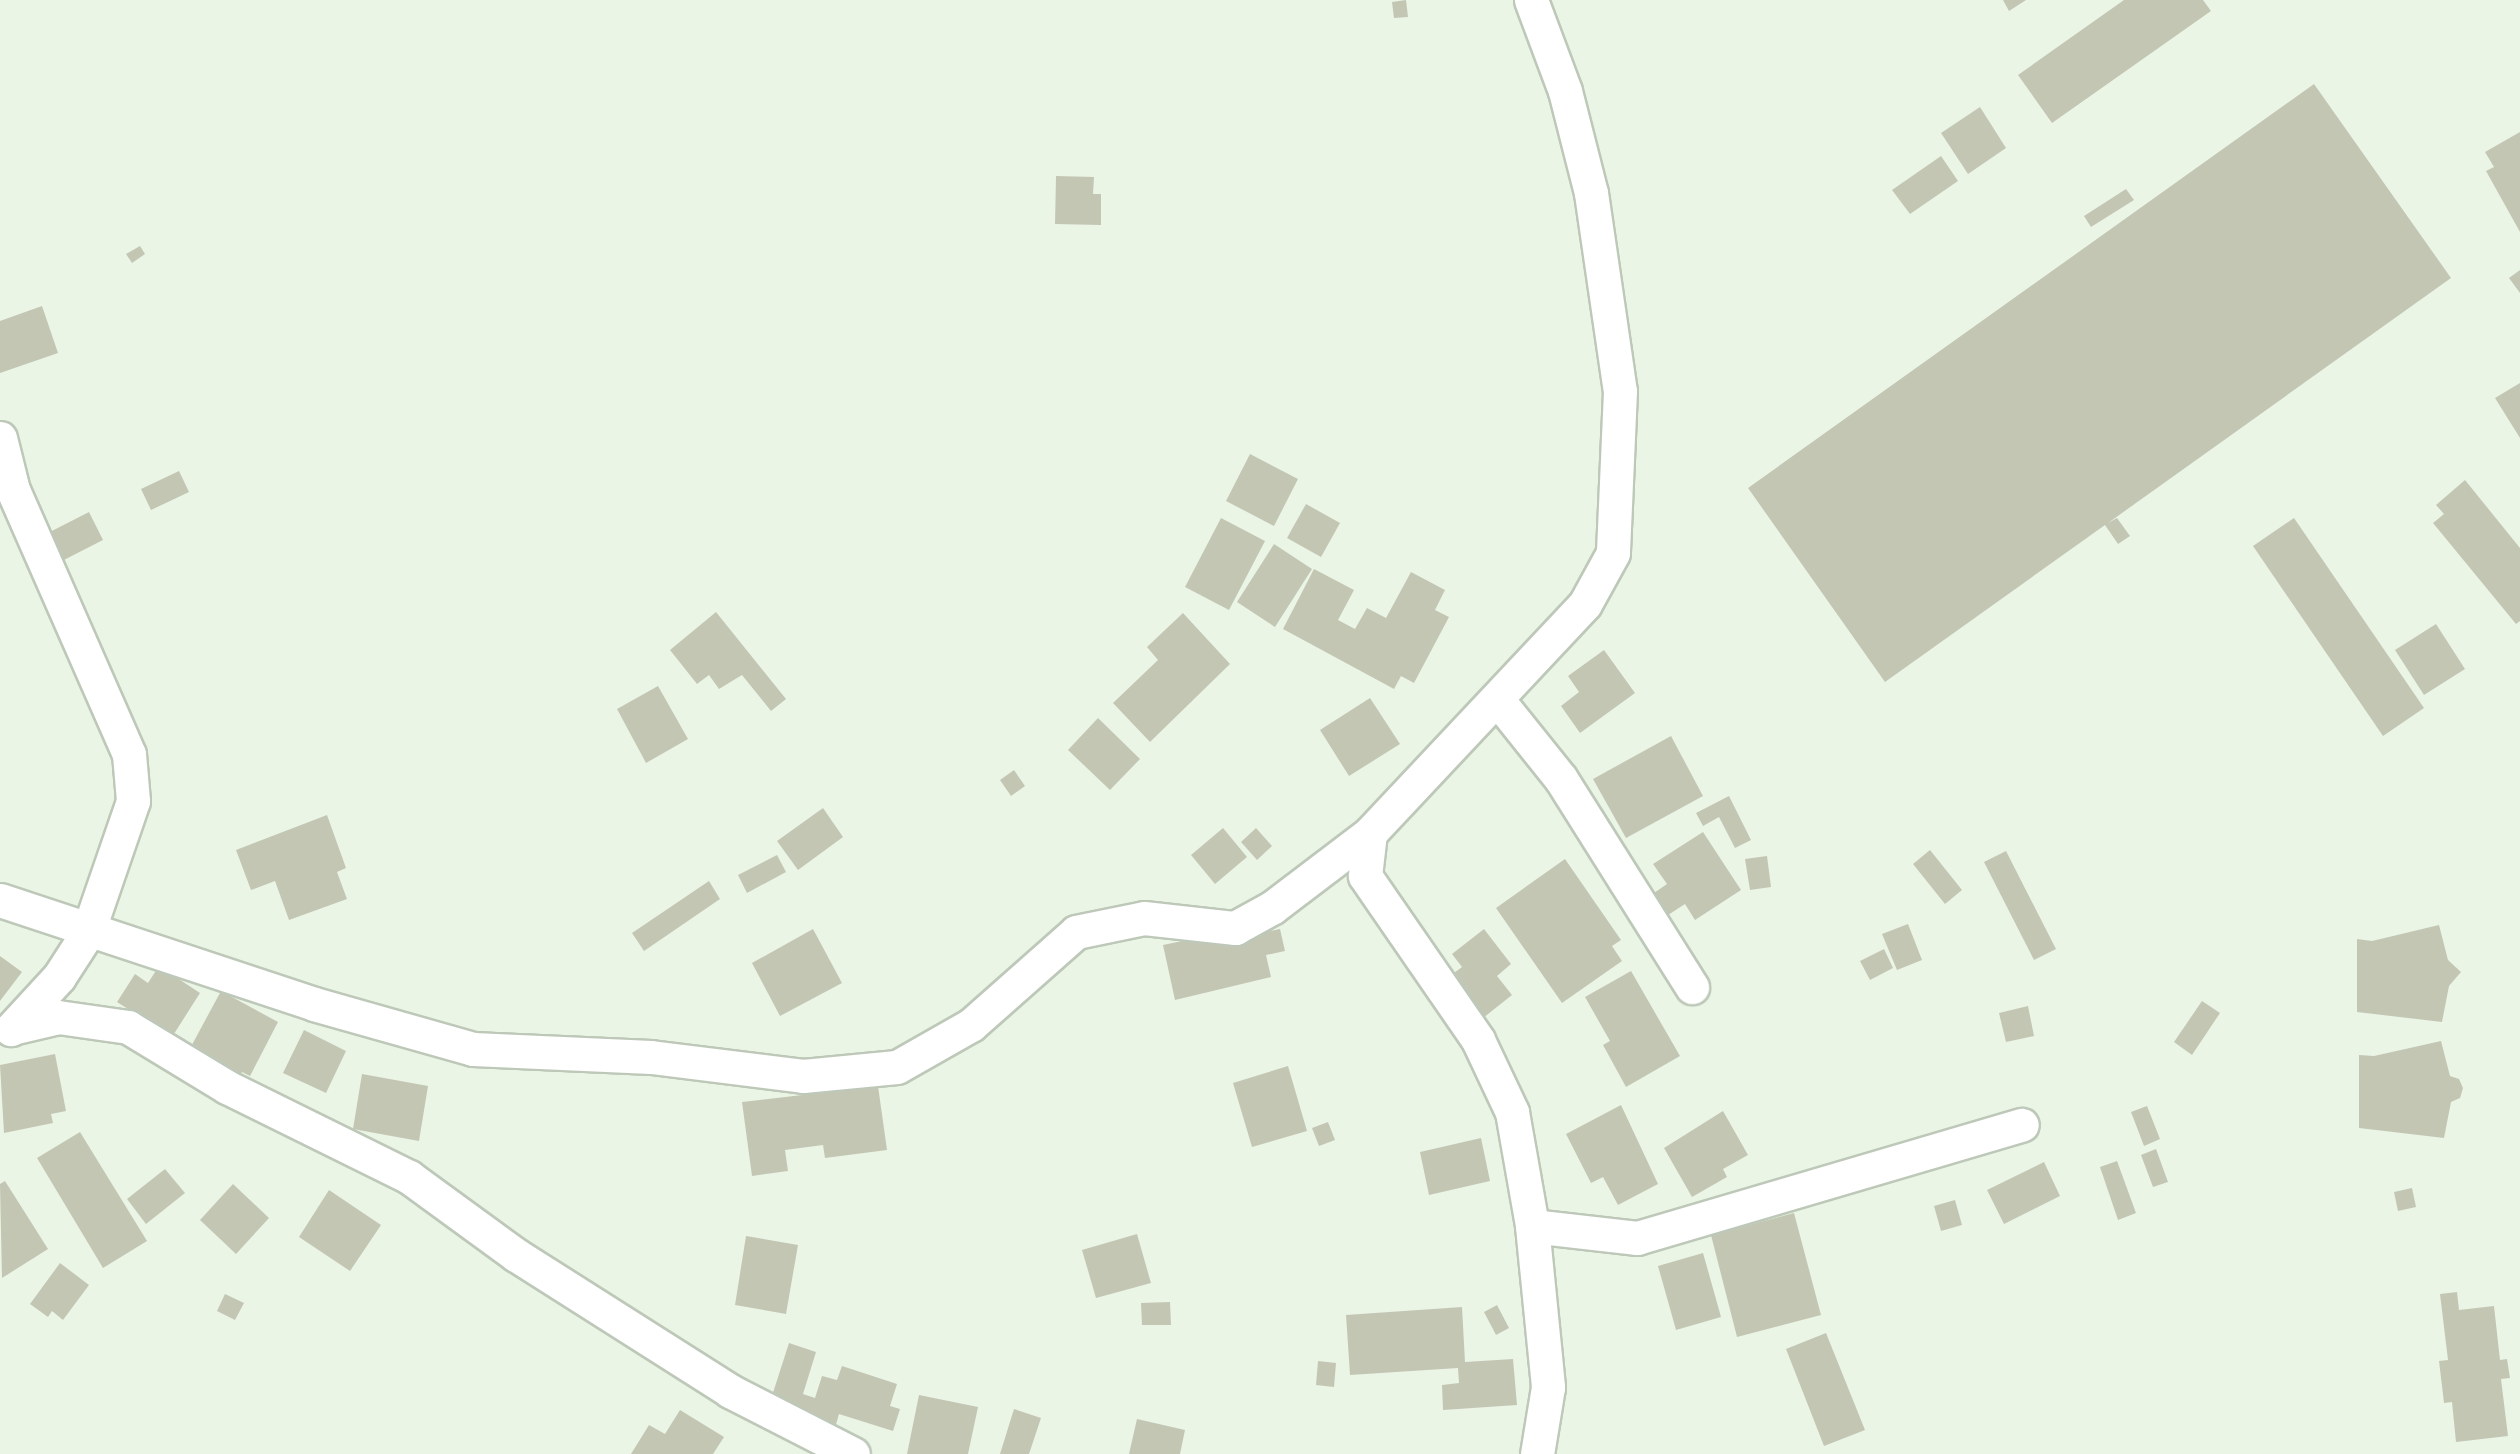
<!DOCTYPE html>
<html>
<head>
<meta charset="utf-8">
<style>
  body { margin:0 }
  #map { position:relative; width:2520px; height:1454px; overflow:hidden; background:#eaf5e6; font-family:"Nunito Sans",sans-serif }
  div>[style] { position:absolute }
  .building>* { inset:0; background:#c4c6b4 }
  .roads { filter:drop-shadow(2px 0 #bec8b9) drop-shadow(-2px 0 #bec8b9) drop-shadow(0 2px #bec8b9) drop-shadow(0 -2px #bec8b9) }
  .minor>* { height:33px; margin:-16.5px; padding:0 16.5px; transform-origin:16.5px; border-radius:16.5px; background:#fff }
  span { translate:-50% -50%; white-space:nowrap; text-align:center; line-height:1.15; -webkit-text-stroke:6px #fff; paint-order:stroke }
</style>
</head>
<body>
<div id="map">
  <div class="building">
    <div style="clip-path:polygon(1406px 0,1408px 17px,1394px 18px,1392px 2px)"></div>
    <div style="clip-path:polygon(2003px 0,2026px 0,2009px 11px)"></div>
    <div style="clip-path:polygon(2124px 0,2203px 0,2211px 11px,2052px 123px,2018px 75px)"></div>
    <div style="clip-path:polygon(2314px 84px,2451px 278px,2108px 523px,2117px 518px,2130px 536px,2118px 544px,2105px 525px,1885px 682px,1748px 488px)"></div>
    <div style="clip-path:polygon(1980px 107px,2006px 148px,1968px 174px,1941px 133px)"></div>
    <div style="clip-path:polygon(2520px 132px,2520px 232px,2486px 171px,2494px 167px,2485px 152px)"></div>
    <div style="clip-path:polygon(1941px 156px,1958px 181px,1910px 214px,1892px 190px)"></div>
    <div style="clip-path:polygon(1056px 176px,1094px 177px,1093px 194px,1101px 194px,1101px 225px,1055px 224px)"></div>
    <div style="clip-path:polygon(2126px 189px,2134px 200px,2091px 227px,2084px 216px)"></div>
    <div style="clip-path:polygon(140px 246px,145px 254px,132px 263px,126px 254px)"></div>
    <div style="clip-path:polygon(2520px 270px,2520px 293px,2509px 278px)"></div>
    <div style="clip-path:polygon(42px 306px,58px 353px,0 373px,0 321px)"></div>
    <div style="clip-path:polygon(2520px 383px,2520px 438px,2495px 398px)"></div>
    <div style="clip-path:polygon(1250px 454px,1298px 479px,1274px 526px,1226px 501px)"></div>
    <div style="clip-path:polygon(179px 471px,189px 492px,151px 510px,141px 489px)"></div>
    <div style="clip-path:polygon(2465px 480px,2520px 548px,2520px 621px,2516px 624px,2433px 523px,2444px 514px,2436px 505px)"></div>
    <div style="clip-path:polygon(1306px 504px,1340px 523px,1321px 557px,1287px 538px)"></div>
    <div style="clip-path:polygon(89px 512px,103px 540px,58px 563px,44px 535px)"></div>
    <div style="clip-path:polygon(1221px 518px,1265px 541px,1229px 610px,1185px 587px)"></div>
    <div style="clip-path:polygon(2294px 518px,2424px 708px,2383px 736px,2253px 546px)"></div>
    <div style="clip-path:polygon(1274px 544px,1312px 569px,1275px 627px,1237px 602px)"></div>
    <div style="clip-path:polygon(1314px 569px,1354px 590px,1338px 620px,1355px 629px,1367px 608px,1386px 618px,1411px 572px,1445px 590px,1435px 610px,1449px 617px,1414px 683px,1401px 676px,1394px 689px,1283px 629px)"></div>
    <div style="clip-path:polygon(716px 612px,786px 699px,771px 711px,742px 675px,719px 689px,709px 675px,697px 684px,670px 650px)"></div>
    <div style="clip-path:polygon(1183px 613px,1230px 664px,1150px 742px,1113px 703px,1158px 660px,1147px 647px)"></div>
    <div style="clip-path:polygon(2436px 624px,2465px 669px,2424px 695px,2395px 650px)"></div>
    <div style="clip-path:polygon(1604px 650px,1635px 693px,1580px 733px,1561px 706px,1579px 692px,1568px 676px)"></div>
    <div style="clip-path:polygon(658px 686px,688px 739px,646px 763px,617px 709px)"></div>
    <div style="clip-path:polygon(1370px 698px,1400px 744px,1349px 776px,1320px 730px)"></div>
    <div style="clip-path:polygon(1098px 718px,1140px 759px,1110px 790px,1068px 750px)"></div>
    <div style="clip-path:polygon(1671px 736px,1703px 796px,1626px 838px,1593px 779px)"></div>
    <div style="clip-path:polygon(1014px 770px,1025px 786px,1011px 796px,1000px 780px)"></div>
    <div style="clip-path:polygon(1729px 796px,1751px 840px,1735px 848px,1719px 817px,1703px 826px,1696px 813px)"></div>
    <div style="clip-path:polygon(823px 808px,843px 837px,798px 870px,777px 841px)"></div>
    <div style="clip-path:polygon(327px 815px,346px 868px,337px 872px,347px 899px,289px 920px,275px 881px,251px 890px,236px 850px)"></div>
    <div style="clip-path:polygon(1223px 828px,1247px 857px,1215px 884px,1191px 855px)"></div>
    <div style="clip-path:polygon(1256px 828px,1272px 846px,1257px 860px,1241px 842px)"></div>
    <div style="clip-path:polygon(1703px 832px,1741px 890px,1695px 920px,1685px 904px,1668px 915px,1654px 893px,1667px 884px,1653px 864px)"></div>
    <div style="clip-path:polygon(1930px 850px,1962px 890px,1945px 904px,1913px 864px)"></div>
    <div style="clip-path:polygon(2006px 851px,2056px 949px,2034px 960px,1984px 862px)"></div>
    <div style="clip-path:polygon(777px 855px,786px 872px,747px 893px,738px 875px)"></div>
    <div style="clip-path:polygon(1767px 856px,1771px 887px,1750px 890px,1745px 859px)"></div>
    <div style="clip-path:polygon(1565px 859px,1621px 940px,1612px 946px,1622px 961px,1562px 1003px,1496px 908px)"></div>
    <div style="clip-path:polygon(709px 881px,720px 899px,644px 951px,632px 933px)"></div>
    <div style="clip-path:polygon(1908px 924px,1922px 960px,1897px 970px,1882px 934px)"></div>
    <div style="clip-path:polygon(2439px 925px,2448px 960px,2461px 972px,2449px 986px,2442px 1022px,2357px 1012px,2357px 939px,2372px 941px)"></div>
    <div style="clip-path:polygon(813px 929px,842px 983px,780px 1016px,752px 963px)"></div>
    <div style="clip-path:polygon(1280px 929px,1285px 951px,1266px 955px,1271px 977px,1175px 1000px,1163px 945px,1206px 936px,1208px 944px)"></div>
    <div style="clip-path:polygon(1484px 929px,1511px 964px,1497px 976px,1512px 995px,1483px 1018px,1450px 976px,1462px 967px,1452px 954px)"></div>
    <div style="clip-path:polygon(1884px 949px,1893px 968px,1870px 980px,1860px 961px)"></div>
    <div style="clip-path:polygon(0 956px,22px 972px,0 1001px)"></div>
    <div style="clip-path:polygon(159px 966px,200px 993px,172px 1037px,117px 1002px,135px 974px,148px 983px)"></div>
    <div style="clip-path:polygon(1631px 971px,1680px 1056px,1626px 1087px,1603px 1045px,1610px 1041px,1585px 997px)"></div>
    <div style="clip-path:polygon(221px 991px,278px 1022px,250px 1076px,242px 1072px,237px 1080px,187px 1054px)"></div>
    <div style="clip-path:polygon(2202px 1001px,2220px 1013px,2192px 1055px,2174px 1042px)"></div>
    <div style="clip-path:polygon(2028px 1006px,2034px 1036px,2006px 1042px,1999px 1013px)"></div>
    <div style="clip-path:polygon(304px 1030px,346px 1051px,326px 1093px,283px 1073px)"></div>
    <div style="clip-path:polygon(2441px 1041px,2450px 1076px,2459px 1079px,2463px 1088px,2460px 1098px,2451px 1102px,2444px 1138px,2359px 1128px,2359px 1055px,2374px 1056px)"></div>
    <div style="clip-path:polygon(55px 1054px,66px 1111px,51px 1114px,53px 1123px,4px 1133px,0 1065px)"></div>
    <div style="clip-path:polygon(1288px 1066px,1307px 1131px,1252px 1147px,1233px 1083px)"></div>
    <div style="clip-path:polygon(362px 1074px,428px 1086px,419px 1141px,353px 1129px)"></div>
    <div style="clip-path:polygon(878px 1086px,887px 1150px,825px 1158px,823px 1145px,785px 1150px,788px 1171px,752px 1176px,742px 1102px)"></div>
    <div style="clip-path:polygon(1621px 1105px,1658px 1184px,1618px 1205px,1603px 1177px,1591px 1183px,1566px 1134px)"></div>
    <div style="clip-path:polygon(2147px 1106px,2160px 1139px,2144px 1146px,2131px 1112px)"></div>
    <div style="clip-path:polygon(1723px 1111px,1748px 1155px,1723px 1169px,1727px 1177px,1692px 1197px,1664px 1148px)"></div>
    <div style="clip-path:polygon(1328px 1122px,1335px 1140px,1319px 1146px,1312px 1128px)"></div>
    <div style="clip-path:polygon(80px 1132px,147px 1241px,103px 1268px,37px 1158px)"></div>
    <div style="clip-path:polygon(1481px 1138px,1490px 1181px,1429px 1195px,1420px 1152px)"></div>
    <div style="clip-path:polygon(2156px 1149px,2168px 1182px,2153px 1187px,2141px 1155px)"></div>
    <div style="clip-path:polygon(2117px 1161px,2136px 1213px,2118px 1220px,2100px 1167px)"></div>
    <div style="clip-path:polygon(2044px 1162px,2060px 1196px,2004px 1224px,1987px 1190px)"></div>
    <div style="clip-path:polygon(165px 1169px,185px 1193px,146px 1224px,127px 1199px)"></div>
    <div style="clip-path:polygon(5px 1181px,48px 1249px,2px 1278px,0 1184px)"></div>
    <div style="clip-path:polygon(233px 1184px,269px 1218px,236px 1254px,200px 1220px)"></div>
    <div style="clip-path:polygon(2412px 1188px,2416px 1207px,2398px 1211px,2394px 1192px)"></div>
    <div style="clip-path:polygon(329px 1190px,381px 1225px,350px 1271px,299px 1237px)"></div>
    <div style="clip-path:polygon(1955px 1200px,1962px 1225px,1941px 1231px,1934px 1206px)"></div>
    <div style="clip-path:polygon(1794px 1213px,1821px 1315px,1737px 1337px,1711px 1235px)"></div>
    <div style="clip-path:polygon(1137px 1234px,1151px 1283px,1096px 1298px,1082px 1250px)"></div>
    <div style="clip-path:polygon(746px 1236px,798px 1245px,786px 1314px,735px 1305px)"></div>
    <div style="clip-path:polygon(1703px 1253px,1721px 1317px,1676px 1330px,1658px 1266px)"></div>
    <div style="clip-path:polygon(60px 1263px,89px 1285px,63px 1320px,52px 1311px,48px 1317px,30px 1304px)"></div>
    <div style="clip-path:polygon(2457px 1292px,2459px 1310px,2494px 1306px,2500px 1360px,2507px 1359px,2510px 1378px,2501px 1379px,2508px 1436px,2456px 1442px,2452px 1402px,2444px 1403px,2439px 1361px,2448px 1360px,2440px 1294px)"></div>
    <div style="clip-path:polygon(225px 1294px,244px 1303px,235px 1320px,217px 1311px)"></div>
    <div style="clip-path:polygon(1170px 1302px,1171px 1325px,1142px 1325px,1141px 1303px)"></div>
    <div style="clip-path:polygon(1497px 1305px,1509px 1328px,1496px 1335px,1484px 1312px)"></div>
    <div style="clip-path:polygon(1462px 1307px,1465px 1362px,1513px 1359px,1517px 1405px,1443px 1410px,1442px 1385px,1459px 1383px,1458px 1368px,1350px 1375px,1346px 1315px)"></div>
    <div style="clip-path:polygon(1826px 1333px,1865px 1430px,1824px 1446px,1786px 1349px)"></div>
    <div style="clip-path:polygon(789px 1343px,816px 1352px,803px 1394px,815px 1398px,822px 1376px,837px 1380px,842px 1366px,897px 1384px,890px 1406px,900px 1409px,893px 1431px,839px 1414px,833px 1435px,770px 1402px)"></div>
    <div style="clip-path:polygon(1318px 1361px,1336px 1363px,1334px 1387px,1316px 1385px)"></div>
    <div style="clip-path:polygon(919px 1395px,978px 1407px,968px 1454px,907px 1454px)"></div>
    <div style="clip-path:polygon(1014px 1409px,1041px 1418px,1029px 1454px,1000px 1454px)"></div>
    <div style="clip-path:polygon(680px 1410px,724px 1437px,713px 1454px,631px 1454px,649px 1425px,665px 1434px)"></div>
    <div style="clip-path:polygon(1137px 1419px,1185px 1430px,1180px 1454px,1129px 1454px)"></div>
  </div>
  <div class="roads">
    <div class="minor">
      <div style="left:1531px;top:0;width:97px;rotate:69.5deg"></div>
      <div style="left:1565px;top:91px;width:105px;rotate:75.7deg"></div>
      <div style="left:1591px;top:193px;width:200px;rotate:81.7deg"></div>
      <div style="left:1620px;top:391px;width:162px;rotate:92.5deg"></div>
      <div style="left:1613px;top:553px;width:58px;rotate:118.8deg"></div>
      <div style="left:1585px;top:604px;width:314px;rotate:133.2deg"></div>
      <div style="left:1370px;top:833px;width:43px;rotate:96.6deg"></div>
      <div style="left:1365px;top:876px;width:199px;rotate:55.4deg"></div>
      <div style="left:1478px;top:1040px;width:80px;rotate:64.7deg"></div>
      <div style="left:1512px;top:1112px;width:116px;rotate:80deg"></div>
      <div style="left:1532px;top:1226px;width:162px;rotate:84.3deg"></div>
      <div style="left:1548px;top:1387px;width:68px;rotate:99.3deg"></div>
      <div style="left:0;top:438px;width:54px;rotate:76deg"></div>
      <div style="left:13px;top:490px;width:288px;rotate:66.3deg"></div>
      <div style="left:129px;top:754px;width:47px;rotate:85.1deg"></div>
      <div style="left:133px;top:801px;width:139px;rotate:109deg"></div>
      <div style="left:88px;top:932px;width:54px;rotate:122.8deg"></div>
      <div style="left:59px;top:977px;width:71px;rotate:132.7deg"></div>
      <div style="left:1497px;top:699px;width:102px;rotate:51.3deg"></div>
      <div style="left:1561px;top:779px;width:246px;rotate:57.8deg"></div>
      <div style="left:0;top:900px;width:331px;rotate:18.3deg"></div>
      <div style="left:314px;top:1004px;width:165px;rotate:15.8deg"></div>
      <div style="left:473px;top:1049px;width:178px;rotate:2.6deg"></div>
      <div style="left:651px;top:1057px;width:153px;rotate:7.1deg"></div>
      <div style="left:803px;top:1076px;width:94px;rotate:-5.5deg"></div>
      <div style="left:897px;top:1067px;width:85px;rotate:-29.6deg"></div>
      <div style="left:971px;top:1025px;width:140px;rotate:-41.5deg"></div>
      <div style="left:1076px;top:932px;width:69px;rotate:-11.6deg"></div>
      <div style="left:1144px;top:918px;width:92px;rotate:6.3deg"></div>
      <div style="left:1235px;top:928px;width:43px;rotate:-28.9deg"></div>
      <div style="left:1273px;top:907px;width:122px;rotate:-37.3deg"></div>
      <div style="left:12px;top:1028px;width:47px;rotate:-13.4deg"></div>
      <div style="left:58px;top:1017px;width:71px;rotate:8.1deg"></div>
      <div style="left:128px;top:1027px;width:116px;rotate:31.2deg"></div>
      <div style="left:227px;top:1087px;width:203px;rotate:26.3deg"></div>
      <div style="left:409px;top:1177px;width:132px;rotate:36.1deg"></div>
      <div style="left:516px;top:1255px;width:254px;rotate:32.4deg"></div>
      <div style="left:730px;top:1391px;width:138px;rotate:27.1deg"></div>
      <div style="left:1532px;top:1226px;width:106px;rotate:6.5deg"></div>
      <div style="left:1637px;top:1238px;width:401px;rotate:-16.4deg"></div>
    </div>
  </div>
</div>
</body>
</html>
